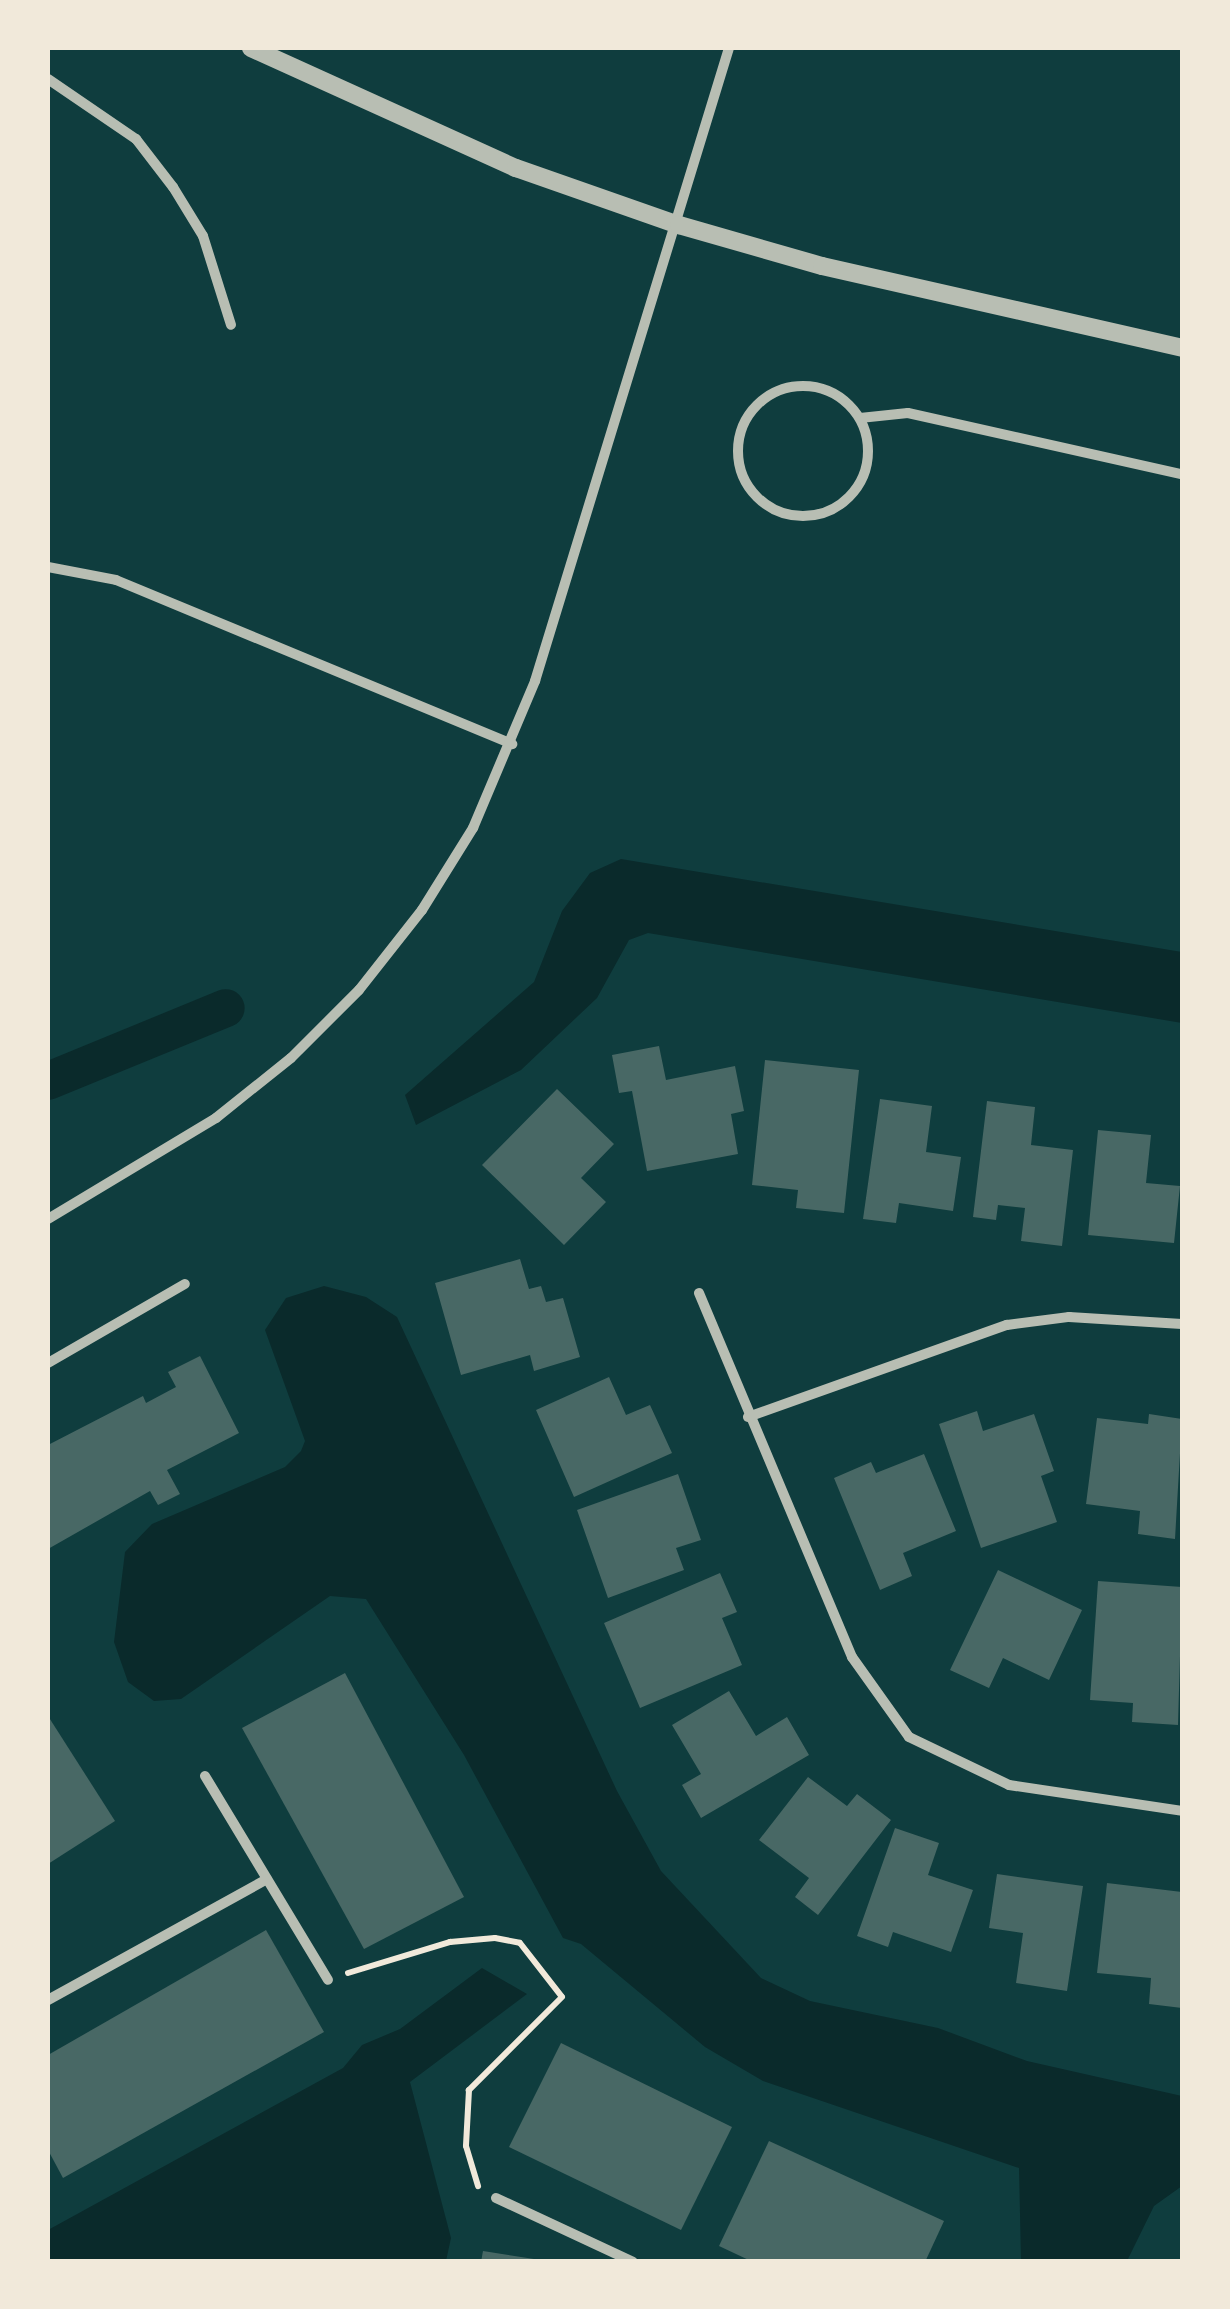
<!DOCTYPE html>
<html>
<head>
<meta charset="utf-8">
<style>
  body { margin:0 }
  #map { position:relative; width:1230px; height:2309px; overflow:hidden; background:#0f3d3e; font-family:Figtree,sans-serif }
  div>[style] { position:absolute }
  .water>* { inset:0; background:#0a2a2b }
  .canal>* { height:38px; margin:-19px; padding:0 19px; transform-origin:19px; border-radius:19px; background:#0a2a2b }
  .building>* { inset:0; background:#486865 }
  .path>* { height:6px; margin:-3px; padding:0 3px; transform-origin:3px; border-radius:3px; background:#f1e9da }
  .minor>* { height:10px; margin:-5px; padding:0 5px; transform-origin:5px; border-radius:5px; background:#b8beb3 }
  .minor>.ring { margin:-5px; padding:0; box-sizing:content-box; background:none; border:10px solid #b8beb3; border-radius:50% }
  .tertiary>* { height:18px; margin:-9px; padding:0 9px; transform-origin:9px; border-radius:9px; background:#b8beb3 }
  span { translate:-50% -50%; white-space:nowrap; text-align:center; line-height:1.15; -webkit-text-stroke:10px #f1e9da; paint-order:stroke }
  .frame { position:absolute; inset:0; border:50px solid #f1e9da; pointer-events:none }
</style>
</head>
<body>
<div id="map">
  <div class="water">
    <div style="clip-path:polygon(621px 859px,1182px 952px,1182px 1023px,648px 933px,629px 940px,597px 998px,521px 1070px,416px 1125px,405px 1095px,534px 982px,562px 911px,590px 873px)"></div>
    <div style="clip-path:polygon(324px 1286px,366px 1297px,397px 1317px,617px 1791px,661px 1871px,761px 1978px,810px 2001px,938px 2028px,1027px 2061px,1182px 2096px,1182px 2186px,1154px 2206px,1127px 2261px,1021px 2261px,1019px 2168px,763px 2081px,705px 2047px,581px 1944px,563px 1938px,464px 1755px,366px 1599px,330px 1596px,181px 1699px,154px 1701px,128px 1682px,114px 1642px,125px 1552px,152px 1524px,285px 1467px,301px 1451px,305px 1441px,265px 1330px,286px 1298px)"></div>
    <div style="clip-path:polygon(482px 1968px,527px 1994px,410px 2082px,451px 2238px,446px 2261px,48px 2261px,48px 2230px,343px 2068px,362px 2045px,400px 2029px)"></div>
  </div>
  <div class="canal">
    <div style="left:48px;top:1081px;width:192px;rotate:-22.3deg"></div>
  </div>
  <div class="building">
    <div style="clip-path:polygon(659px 1046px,666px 1080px,735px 1066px,744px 1111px,731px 1114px,738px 1154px,647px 1171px,632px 1091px,619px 1093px,612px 1055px)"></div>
    <div style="clip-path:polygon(765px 1060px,859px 1070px,844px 1213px,796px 1208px,798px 1190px,752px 1185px)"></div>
    <div style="clip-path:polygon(557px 1089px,614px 1144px,581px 1178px,606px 1202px,564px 1245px,482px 1165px)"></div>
    <div style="clip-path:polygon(880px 1099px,932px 1106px,926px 1152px,961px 1157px,953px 1211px,899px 1203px,896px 1223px,863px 1219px)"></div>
    <div style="clip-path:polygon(987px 1101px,1035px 1107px,1031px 1145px,1073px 1150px,1062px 1246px,1021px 1241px,1025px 1208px,998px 1205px,996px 1220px,973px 1217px)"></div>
    <div style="clip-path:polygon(1098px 1130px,1151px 1135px,1146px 1183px,1180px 1186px,1174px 1243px,1088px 1235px)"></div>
    <div style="clip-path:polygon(520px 1259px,529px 1289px,541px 1286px,546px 1302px,563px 1298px,580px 1357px,534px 1371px,530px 1355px,461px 1375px,435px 1283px)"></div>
    <div style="clip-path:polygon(200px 1356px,239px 1433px,167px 1470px,180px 1494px,158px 1505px,150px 1491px,48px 1549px,48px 1445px,143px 1396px,146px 1403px,176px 1387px,168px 1372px)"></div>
    <div style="clip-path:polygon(609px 1377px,626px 1415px,650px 1405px,672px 1453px,574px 1497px,536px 1410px)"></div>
    <div style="clip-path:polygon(977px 1411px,983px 1431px,1034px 1414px,1054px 1471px,1041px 1476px,1057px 1522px,981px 1548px,939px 1424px)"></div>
    <div style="clip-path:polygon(1149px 1414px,1182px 1419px,1175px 1539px,1138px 1534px,1140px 1511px,1086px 1504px,1097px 1418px,1148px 1424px)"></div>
    <div style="clip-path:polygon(924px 1454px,956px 1531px,903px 1553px,912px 1576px,880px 1590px,834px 1478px,871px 1462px,876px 1473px)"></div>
    <div style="clip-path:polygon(678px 1474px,701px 1540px,676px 1548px,684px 1570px,608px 1598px,577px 1510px)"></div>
    <div style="clip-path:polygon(998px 1570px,1082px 1610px,1049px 1680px,1003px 1658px,989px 1688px,950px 1670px)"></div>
    <div style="clip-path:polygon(720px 1573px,737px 1612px,722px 1618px,742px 1665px,640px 1708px,604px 1623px)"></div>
    <div style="clip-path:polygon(1098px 1581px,1182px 1587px,1178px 1725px,1132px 1722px,1133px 1703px,1090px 1700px)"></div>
    <div style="clip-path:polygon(345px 1673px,464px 1897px,364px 1949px,242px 1728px)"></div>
    <div style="clip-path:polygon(729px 1691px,756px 1736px,787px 1717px,809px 1755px,701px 1818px,682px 1785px,701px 1774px,672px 1725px)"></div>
    <div style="clip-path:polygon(48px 1716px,115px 1821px,48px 1864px)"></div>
    <div style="clip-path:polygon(808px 1777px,847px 1806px,857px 1794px,891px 1820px,818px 1915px,795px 1897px,809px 1878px,759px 1840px)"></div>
    <div style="clip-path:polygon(895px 1828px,939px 1843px,928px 1875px,973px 1890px,951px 1952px,893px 1932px,888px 1947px,857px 1936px)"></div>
    <div style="clip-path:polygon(997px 1874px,1083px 1886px,1067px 1991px,1016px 1983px,1023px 1933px,989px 1928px)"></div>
    <div style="clip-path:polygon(1107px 1883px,1182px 1892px,1182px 2008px,1149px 2004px,1151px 1978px,1097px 1973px)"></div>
    <div style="clip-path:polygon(266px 1930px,324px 2032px,63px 2178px,48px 2150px,48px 2055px)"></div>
    <div style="clip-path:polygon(561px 2043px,732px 2127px,681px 2230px,509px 2147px)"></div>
    <div style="clip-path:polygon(769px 2141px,944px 2221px,925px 2262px,753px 2262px,719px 2246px)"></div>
    <div style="clip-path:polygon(483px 2251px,534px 2259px,534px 2262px,481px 2262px)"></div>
  </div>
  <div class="path">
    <div style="left:348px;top:1973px;width:107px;rotate:-16.9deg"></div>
    <div style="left:450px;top:1942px;width:45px;rotate:-5.1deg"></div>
    <div style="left:495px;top:1938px;width:25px;rotate:11deg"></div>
    <div style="left:520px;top:1943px;width:68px;rotate:52.1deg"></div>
    <div style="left:562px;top:1997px;width:132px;rotate:135deg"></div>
    <div style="left:469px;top:2090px;width:56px;rotate:93.1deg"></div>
    <div style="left:466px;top:2146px;width:42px;rotate:73.3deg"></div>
  </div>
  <div class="minor">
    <div style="left:48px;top:79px;width:107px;rotate:34.3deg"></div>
    <div style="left:136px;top:139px;width:61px;rotate:52.4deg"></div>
    <div style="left:173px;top:187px;width:57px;rotate:58.5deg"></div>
    <div style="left:203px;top:236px;width:93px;rotate:72.5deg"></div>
    <div class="ring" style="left:738px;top:386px;width:120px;height:120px"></div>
    <div style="left:860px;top:418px;width:48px;rotate:-5.9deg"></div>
    <div style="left:908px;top:413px;width:281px;rotate:12.6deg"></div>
    <div style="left:48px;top:567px;width:69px;rotate:10.8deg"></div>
    <div style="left:116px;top:580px;width:429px;rotate:22.5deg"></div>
    <div style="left:48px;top:1219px;width:196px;rotate:-31deg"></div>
    <div style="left:216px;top:1118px;width:96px;rotate:-38.7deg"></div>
    <div style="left:291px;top:1058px;width:96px;rotate:-45deg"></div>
    <div style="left:359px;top:990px;width:102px;rotate:-51.8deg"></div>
    <div style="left:422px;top:910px;width:97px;rotate:-58.1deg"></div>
    <div style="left:473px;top:828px;width:160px;rotate:-67.1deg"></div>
    <div style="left:535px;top:681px;width:662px;rotate:-72.96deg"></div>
    <div style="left:699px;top:1293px;width:395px;rotate:67.2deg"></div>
    <div style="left:852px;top:1657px;width:98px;rotate:54.5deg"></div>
    <div style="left:909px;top:1737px;width:111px;rotate:25.6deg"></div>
    <div style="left:1009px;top:1785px;width:175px;rotate:8.5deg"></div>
    <div style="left:48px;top:1363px;width:158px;rotate:-30deg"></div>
    <div style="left:748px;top:1417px;width:275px;rotate:-19.6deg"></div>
    <div style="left:1007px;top:1325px;width:63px;rotate:-7.4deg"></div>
    <div style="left:1069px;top:1317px;width:113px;rotate:3.5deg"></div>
    <div style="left:205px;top:1776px;width:238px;rotate:58.9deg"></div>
    <div style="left:48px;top:2000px;width:250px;rotate:-28.9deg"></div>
    <div style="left:496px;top:2198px;width:151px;rotate:25deg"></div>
  </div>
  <div class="tertiary">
    <div style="left:251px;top:48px;width:291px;rotate:24.4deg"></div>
    <div style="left:516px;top:168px;width:173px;rotate:19.3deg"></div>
    <div style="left:679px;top:225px;width:149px;rotate:16deg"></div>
    <div style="left:822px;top:266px;width:369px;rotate:12.8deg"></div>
  </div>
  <div class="frame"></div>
</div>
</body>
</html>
